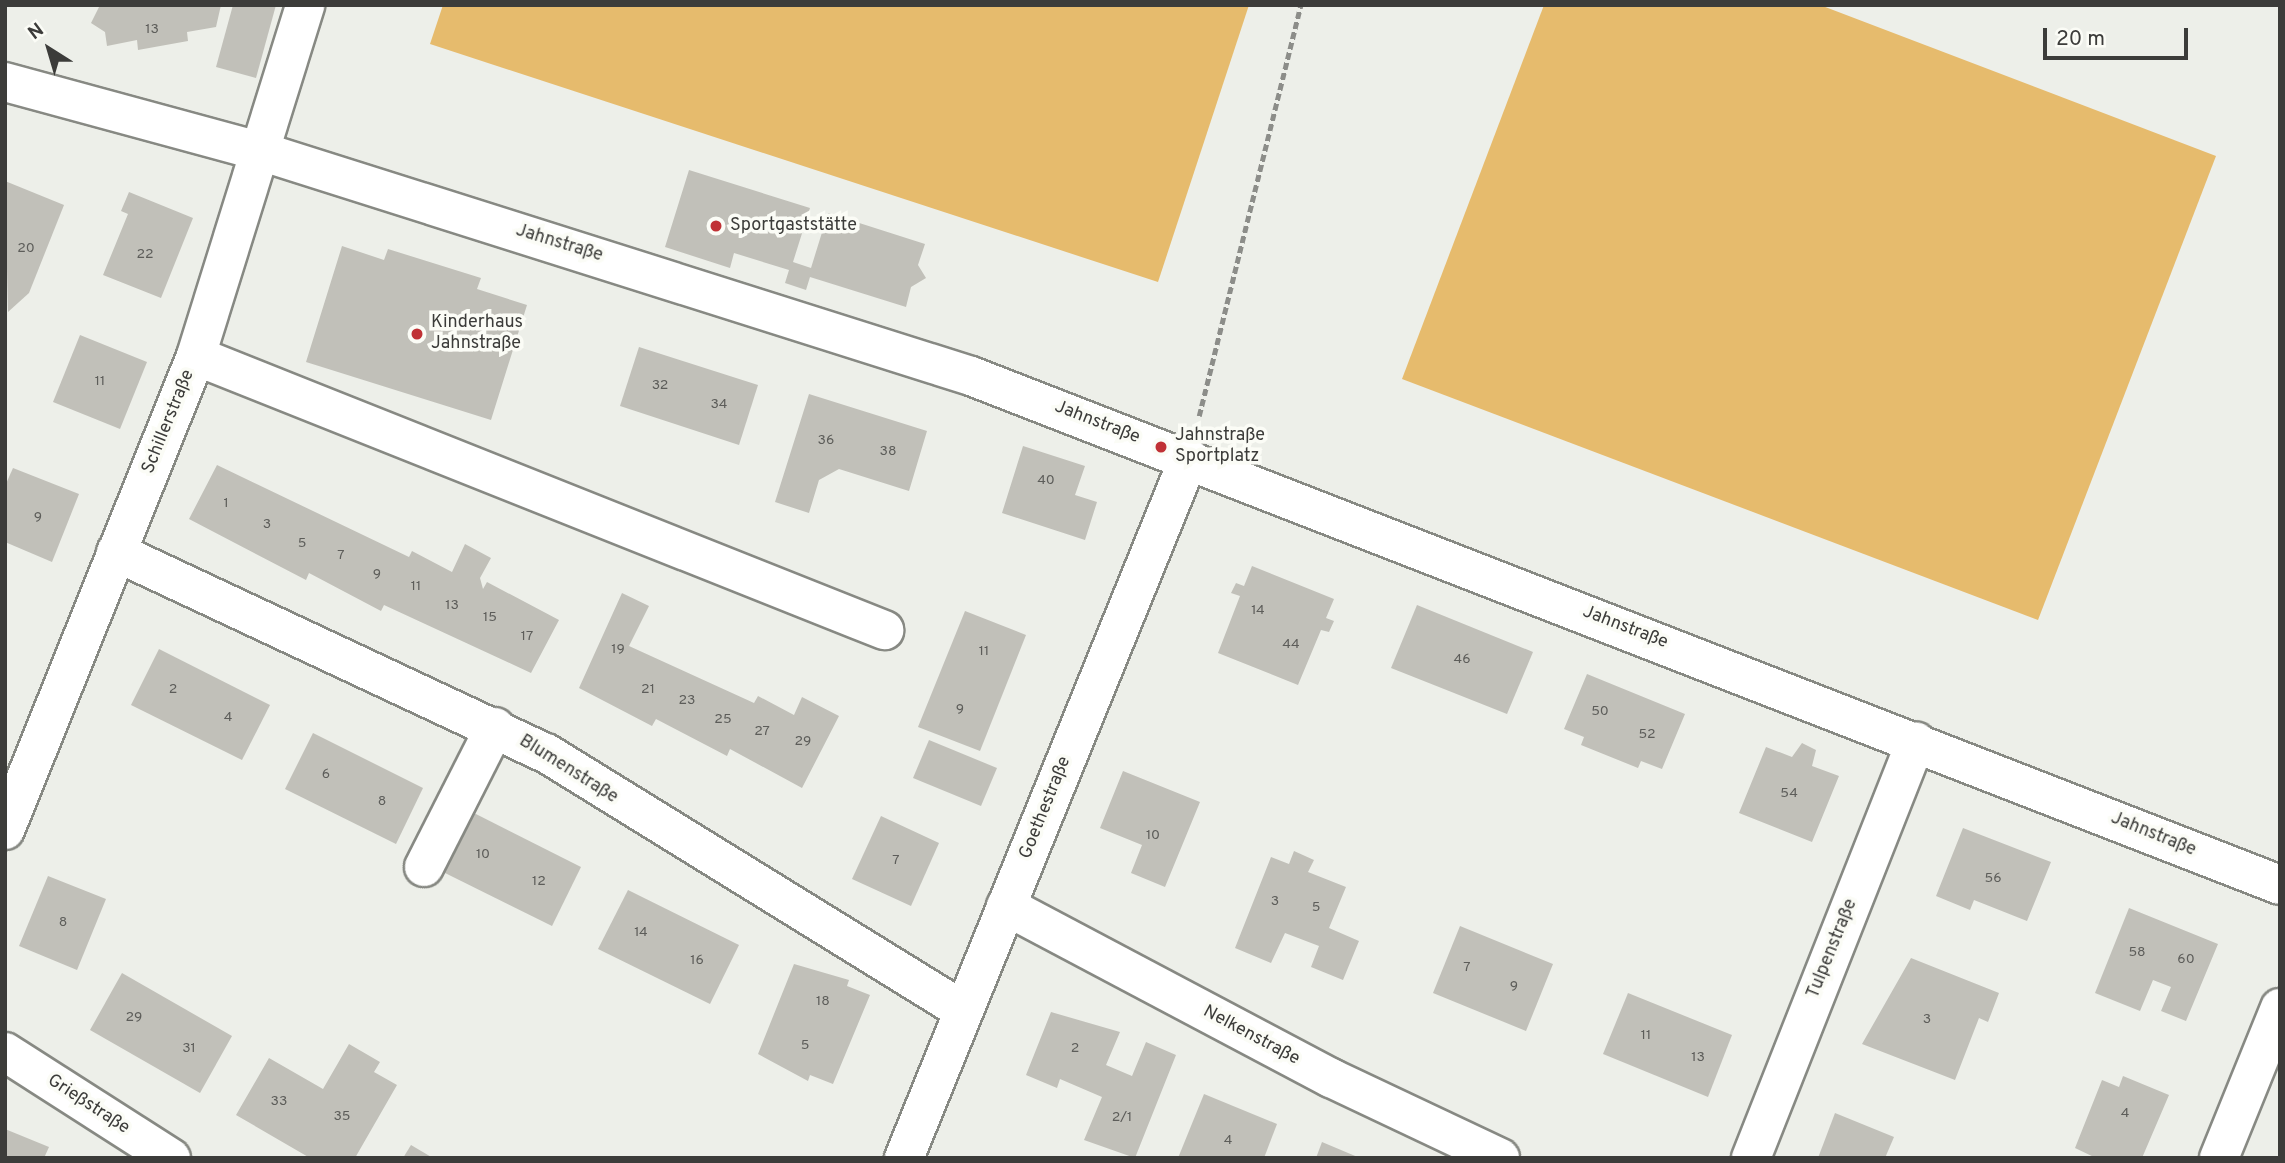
<!DOCTYPE html>
<html>
<head>
<meta charset="utf-8">
<style>
  body { margin:0 }
  #map { position:relative; width:2285px; height:1163px; overflow:hidden; background:#edefe9; font-family:Overpass,sans-serif }
  div>[style] { position:absolute }
  .green>* { inset:0; background:#e6bb6d }
  .building>* { inset:0; background:#c1c0b9 }
  .path>* { height:4.5px; margin-top:-2.25px; transform-origin:0; background:repeating-linear-gradient(90deg,#8c8d89 0 7px,transparent 0 10.5px) }
  .roads { filter:drop-shadow(2px 0 #878983) drop-shadow(-2px 0 #878983) drop-shadow(0 2px #878983) drop-shadow(0 -2px #878983) }
  .minor>* { height:38px; margin:-19px; padding:0 19px; transform-origin:19px; border-radius:19px; background:#fff }
  .dots>* { width:19px; height:19px; translate:-50% -50%; box-sizing:border-box; border:4px solid #fbfcf6; border-radius:50% }
  span { translate:-50% -50%; white-space:nowrap; text-align:center; line-height:1.15; -webkit-text-stroke:7px #fbfcf6; paint-order:stroke }
  .number-label { font-size:14px; color:#5d5d5a }
  .number-label span { -webkit-text-stroke-width:0 }
  .poi-label { font-size:18px; color:#3c3c3a }
  .left { translate:0 -50%; text-align:left }
  .street-label { font-size:18px; color:#3c3c3a }
  .frame { position:absolute; inset:0; border:7px solid #3c3c3a; pointer-events:none }
  .north { position:absolute; left:14px; top:14px; width:70px; height:70px; -webkit-text-stroke:5px #fbfcf6; paint-order:stroke; rotate:323deg; font-size:19px; font-weight:700; line-height:28px; text-align:center; color:#3c3c3a }
  .north::after { content:''; display:block; margin:auto; width:24px; height:32px; background:#3c3c3a; clip-path:polygon(50% 0,100% 100%,50% 72%,0 100%) }
  .scale { position:absolute; left:2043px; top:28px; width:145px; height:32px; box-sizing:border-box; border:4px solid #3c3c3a; border-top:0; padding-left:9px; font-size:21px; line-height:24px; white-space:nowrap; color:#3c3c3a; -webkit-text-stroke:5px #fbfcf6; paint-order:stroke }
</style>
</head>
<body>
<div id="map">
  <div class="green">
    <div style="clip-path:polygon(443px 5px,1249px 5px,1158px 282px,430px 44px)"></div>
    <div style="clip-path:polygon(1544px 5px,1820px 5px,2216px 156px,2038px 620px,1402px 379px)"></div>
  </div>
  <div class="building">
    <div style="clip-path:polygon(100px 5px,221px 5px,216px 27px,187px 32px,188px 41px,138px 50px,137px 40px,107px 46px,105px 32px,91px 23px)"></div>
    <div style="clip-path:polygon(233px 5px,276px 5px,256px 78px,216px 67px)"></div>
    <div style="clip-path:polygon(689px 170px,810px 208px,793px 262px,811px 268px,828px 213px,925px 244px,918px 265px,926px 278px,911px 287px,906px 307px,810px 277px,806px 290px,785px 283px,789px 270px,734px 253px,730px 268px,665px 247px)"></div>
    <div style="clip-path:polygon(5px 181px,64px 205px,29px 293px,8px 312px)"></div>
    <div style="clip-path:polygon(129px 192px,193px 218px,161px 298px,103px 275px,128px 214px,121px 211px)"></div>
    <div style="clip-path:polygon(342px 246px,384px 260px,388px 249px,481px 278px,477px 289px,527px 305px,491px 420px,306px 362px)"></div>
    <div style="clip-path:polygon(80px 335px,147px 362px,120px 429px,53px 402px)"></div>
    <div style="clip-path:polygon(639px 347px,758px 385px,739px 445px,620px 406px)"></div>
    <div style="clip-path:polygon(809px 394px,927px 431px,909px 491px,839px 469px,819px 480px,809px 513px,775px 502px)"></div>
    <div style="clip-path:polygon(1023px 446px,1085px 466px,1075px 495px,1097px 502px,1085px 540px,1002px 513px)"></div>
    <div style="clip-path:polygon(217px 465px,409px 557px,412px 551px,452px 572px,465px 544px,491px 558px,480px 578px,483px 589px,487px 582px,559px 620px,531px 673px,384px 605px,381px 611px,309px 573px,306px 580px,189px 519px)"></div>
    <div style="clip-path:polygon(13px 468px,79px 494px,52px 562px,5px 542px,5px 486px)"></div>
    <div style="clip-path:polygon(1252px 566px,1334px 599px,1326px 618px,1334px 621px,1329px 632px,1321px 630px,1298px 685px,1218px 653px,1240px 596px,1231px 593px,1236px 583px,1244px 586px)"></div>
    <div style="clip-path:polygon(622px 593px,649px 606px,629px 646px,754px 703px,758px 696px,794px 715px,802px 697px,839px 716px,802px 788px,730px 749px,727px 756px,656px 719px,652px 726px,579px 688px)"></div>
    <div style="clip-path:polygon(1417px 605px,1533px 652px,1507px 714px,1391px 668px)"></div>
    <div style="clip-path:polygon(965px 611px,1026px 635px,980px 751px,918px 727px)"></div>
    <div style="clip-path:polygon(159px 649px,270px 705px,242px 760px,131px 705px)"></div>
    <div style="clip-path:polygon(1587px 674px,1685px 714px,1662px 769px,1641px 761px,1638px 768px,1581px 745px,1584px 737px,1564px 729px)"></div>
    <div style="clip-path:polygon(313px 733px,423px 788px,396px 844px,285px 789px)"></div>
    <div style="clip-path:polygon(929px 740px,997px 768px,981px 806px,913px 778px)"></div>
    <div style="clip-path:polygon(1802px 743px,1816px 750px,1812px 766px,1839px 776px,1812px 842px,1739px 813px,1766px 747px,1792px 757px)"></div>
    <div style="clip-path:polygon(1123px 771px,1200px 802px,1165px 887px,1131px 873px,1142px 845px,1100px 828px)"></div>
    <div style="clip-path:polygon(470px 811px,581px 867px,552px 926px,441px 871px)"></div>
    <div style="clip-path:polygon(881px 816px,939px 843px,911px 906px,852px 879px)"></div>
    <div style="clip-path:polygon(1963px 828px,2051px 862px,2027px 921px,1974px 900px,1970px 910px,1936px 896px)"></div>
    <div style="clip-path:polygon(1294px 851px,1314px 860px,1308px 872px,1346px 887px,1329px 928px,1359px 941px,1343px 980px,1311px 967px,1319px 946px,1285px 933px,1271px 963px,1235px 948px,1271px 857px,1289px 864px)"></div>
    <div style="clip-path:polygon(48px 876px,106px 899px,77px 970px,19px 946px)"></div>
    <div style="clip-path:polygon(628px 890px,739px 945px,710px 1004px,598px 949px)"></div>
    <div style="clip-path:polygon(2129px 908px,2218px 944px,2186px 1021px,2161px 1011px,2171px 987px,2153px 980px,2140px 1011px,2095px 993px)"></div>
    <div style="clip-path:polygon(1460px 926px,1553px 964px,1526px 1031px,1433px 993px)"></div>
    <div style="clip-path:polygon(1911px 958px,1999px 993px,1988px 1022px,1979px 1018px,1955px 1080px,1862px 1044px)"></div>
    <div style="clip-path:polygon(794px 964px,849px 980px,847px 986px,870px 995px,833px 1084px,810px 1075px,808px 1081px,758px 1054px)"></div>
    <div style="clip-path:polygon(122px 973px,232px 1036px,200px 1093px,90px 1030px)"></div>
    <div style="clip-path:polygon(1628px 993px,1732px 1035px,1708px 1097px,1603px 1054px)"></div>
    <div style="clip-path:polygon(1051px 1012px,1120px 1032px,1106px 1065px,1132px 1076px,1146px 1042px,1176px 1055px,1135px 1158px,1084px 1140px,1102px 1097px,1060px 1079px,1057px 1088px,1026px 1075px)"></div>
    <div style="clip-path:polygon(349px 1044px,380px 1062px,374px 1072px,397px 1085px,355px 1158px,310px 1158px,236px 1115px,269px 1058px,323px 1089px)"></div>
    <div style="clip-path:polygon(2123px 1076px,2169px 1095px,2142px 1158px,2096px 1158px,2075px 1148px,2102px 1080px,2119px 1087px)"></div>
    <div style="clip-path:polygon(1204px 1094px,1277px 1124px,1264px 1158px,1178px 1158px)"></div>
    <div style="clip-path:polygon(1835px 1113px,1894px 1137px,1885px 1158px,1818px 1158px)"></div>
    <div style="clip-path:polygon(5px 1129px,49px 1147px,44px 1158px,5px 1158px)"></div>
    <div style="clip-path:polygon(1322px 1142px,1360px 1158px,1316px 1158px)"></div>
    <div style="clip-path:polygon(411px 1145px,433px 1158px,403px 1158px)"></div>
  </div>
  <div class="path">
    <div style="left:1199px;top:416px;width:423px;rotate:-76.1deg"></div>
  </div>
  <div class="roads">
    <div class="minor">
      <div style="left:5px;top:82px;width:267px;rotate:15.2deg"></div>
      <div style="left:263px;top:152px;width:743px;rotate:17.56deg"></div>
      <div style="left:971px;top:376px;width:1404px;rotate:21.25deg"></div>
      <div style="left:196px;top:356px;width:741px;rotate:21.72deg"></div>
      <div style="left:116px;top:552px;width:475px;rotate:25.1deg"></div>
      <div style="left:546px;top:753px;width:487px;rotate:31.7deg"></div>
      <div style="left:5px;top:830px;width:511px;rotate:-68.05deg"></div>
      <div style="left:196px;top:356px;width:368px;rotate:-72.7deg"></div>
      <div style="left:424px;top:867px;width:157px;rotate:-63.1deg"></div>
      <div style="left:1006px;top:906px;width:368px;rotate:27.9deg"></div>
      <div style="left:1331px;top:1078px;width:187px;rotate:25.3deg"></div>
      <div style="left:5px;top:1052px;width:197px;rotate:32.6deg"></div>
      <div style="left:904px;top:1158px;width:756px;rotate:-67.85deg"></div>
      <div style="left:1751px;top:1158px;width:448px;rotate:-68.4deg"></div>
      <div style="left:2219px;top:1158px;width:162px;rotate:-67.9deg"></div>
    </div>
  </div>
  <div class="dots">
    <div style="left:716px;top:226px;background:#c03135"></div>
    <div style="left:417px;top:334px;background:#c03135"></div>
    <div style="left:1161px;top:447px;background:#c03135"></div>
  </div>
  <div class="number-label">
    <span style="left:152px;top:30px">13</span>
    <span style="left:26px;top:249px">20</span>
    <span style="left:145px;top:255px">22</span>
    <span style="left:100px;top:382px">11</span>
    <span style="left:660px;top:386px">32</span>
    <span style="left:719px;top:405px">34</span>
    <span style="left:826px;top:441px">36</span>
    <span style="left:888px;top:452px">38</span>
    <span style="left:1046px;top:481px">40</span>
    <span style="left:226px;top:504px">1</span>
    <span style="left:38px;top:518px">9</span>
    <span style="left:267px;top:525px">3</span>
    <span style="left:302px;top:544px">5</span>
    <span style="left:341px;top:556px">7</span>
    <span style="left:377px;top:575px">9</span>
    <span style="left:416px;top:587px">11</span>
    <span style="left:452px;top:606px">13</span>
    <span style="left:1258px;top:611px">14</span>
    <span style="left:490px;top:618px">15</span>
    <span style="left:527px;top:637px">17</span>
    <span style="left:1291px;top:645px">44</span>
    <span style="left:618px;top:650px">19</span>
    <span style="left:984px;top:652px">11</span>
    <span style="left:1462px;top:660px">46</span>
    <span style="left:173px;top:690px">2</span>
    <span style="left:648px;top:690px">21</span>
    <span style="left:687px;top:701px">23</span>
    <span style="left:960px;top:710px">9</span>
    <span style="left:1600px;top:712px">50</span>
    <span style="left:228px;top:718px">4</span>
    <span style="left:723px;top:720px">25</span>
    <span style="left:762px;top:732px">27</span>
    <span style="left:1647px;top:735px">52</span>
    <span style="left:803px;top:742px">29</span>
    <span style="left:326px;top:775px">6</span>
    <span style="left:1789px;top:794px">54</span>
    <span style="left:382px;top:802px">8</span>
    <span style="left:1153px;top:836px">10</span>
    <span style="left:483px;top:855px">10</span>
    <span style="left:896px;top:861px">7</span>
    <span style="left:1993px;top:879px">56</span>
    <span style="left:539px;top:882px">12</span>
    <span style="left:1275px;top:902px">3</span>
    <span style="left:1316px;top:908px">5</span>
    <span style="left:63px;top:923px">8</span>
    <span style="left:641px;top:933px">14</span>
    <span style="left:2137px;top:953px">58</span>
    <span style="left:2186px;top:960px">60</span>
    <span style="left:697px;top:961px">16</span>
    <span style="left:1467px;top:968px">7</span>
    <span style="left:1514px;top:987px">9</span>
    <span style="left:823px;top:1002px">18</span>
    <span style="left:134px;top:1018px">29</span>
    <span style="left:1927px;top:1020px">3</span>
    <span style="left:1646px;top:1036px">11</span>
    <span style="left:805px;top:1046px">5</span>
    <span style="left:189px;top:1049px">31</span>
    <span style="left:1075px;top:1049px">2</span>
    <span style="left:1698px;top:1058px">13</span>
    <span style="left:279px;top:1102px">33</span>
    <span style="left:2125px;top:1114px">4</span>
    <span style="left:342px;top:1117px">35</span>
    <span style="left:1122px;top:1118px">2/1</span>
    <span style="left:1228px;top:1141px">4</span>
  </div>
  <div class="poi-label">
    <span class="left" style="left:730px;top:226px">Sportgaststätte</span>
    <span class="left" style="left:431px;top:334px">Kinderhaus<br>Jahnstraße</span>
    <span class="left" style="left:1175px;top:447px">Jahnstraße<br>Sportplatz</span>
  </div>
  <div class="street-label">
    <span style="left:559px;top:244px;rotate:17deg">Jahnstraße</span>
    <span style="left:169px;top:422px;rotate:-68deg">Schillerstraße</span>
    <span style="left:1097px;top:423px;rotate:21deg">Jahnstraße</span>
    <span style="left:1625px;top:628px;rotate:21deg">Jahnstraße</span>
    <span style="left:568px;top:770px;rotate:32deg">Blumenstraße</span>
    <span style="left:1046px;top:808px;rotate:-68deg">Goethestraße</span>
    <span style="left:2153px;top:835px;rotate:22deg">Jahnstraße</span>
    <span style="left:1833px;top:949px;rotate:-68deg">Tulpenstraße</span>
    <span style="left:1251px;top:1036px;rotate:28deg">Nelkenstraße</span>
    <span style="left:88px;top:1105px;rotate:33deg">Grießstraße</span>
  </div>
  <div class="frame"></div>
  <div class="north">N</div>
  <div class="scale">20 m</div>
</div>
</body>
</html>
